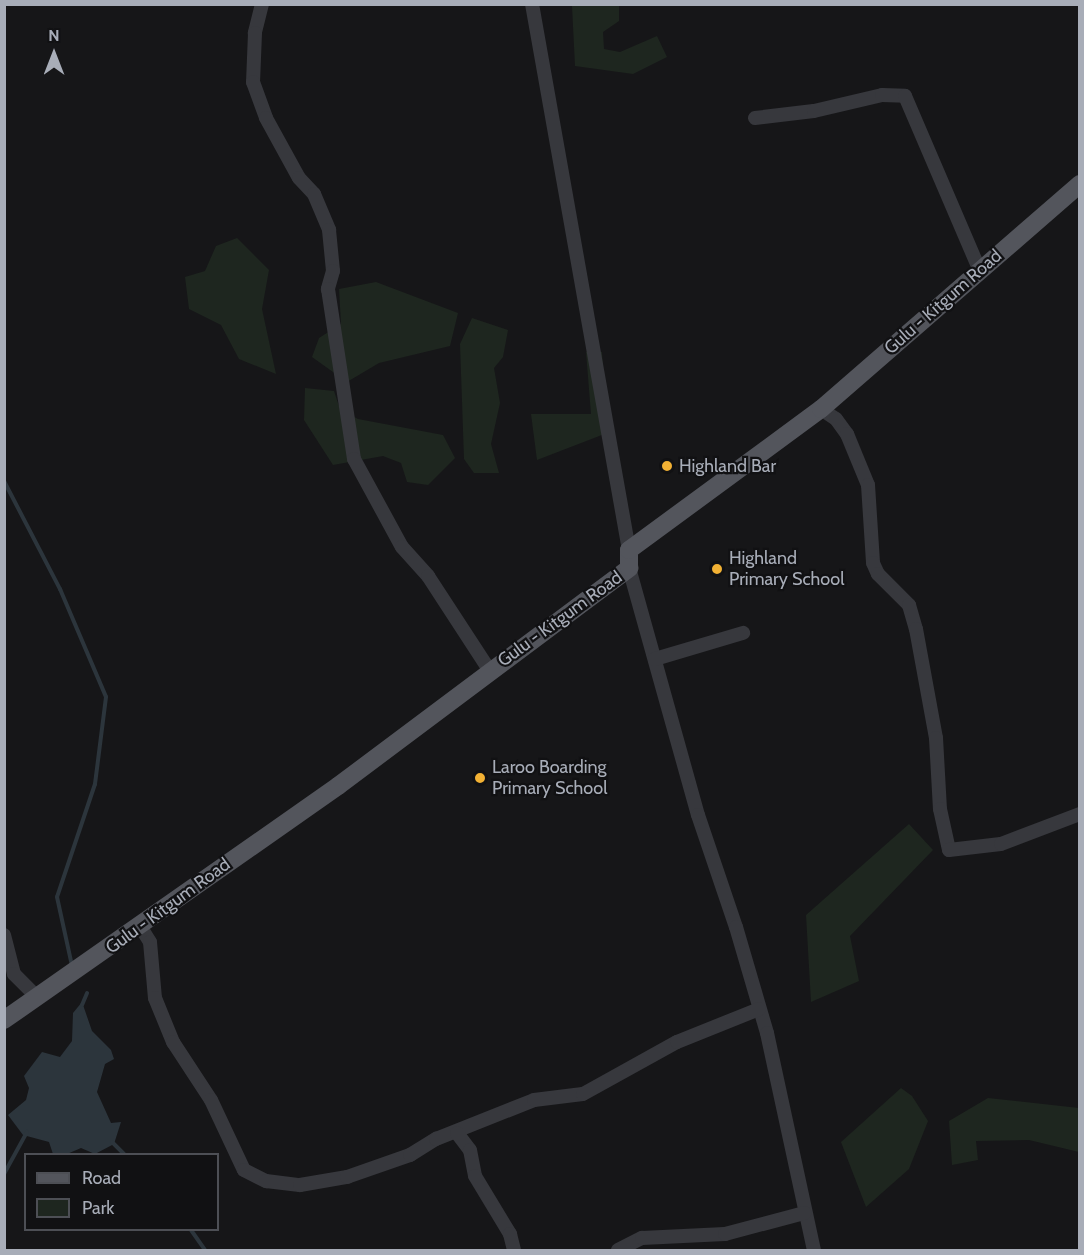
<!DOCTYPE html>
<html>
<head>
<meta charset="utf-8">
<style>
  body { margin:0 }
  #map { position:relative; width:1084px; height:1255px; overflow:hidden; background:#161618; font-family:Cabin,sans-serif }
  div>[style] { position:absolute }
  .green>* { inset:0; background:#1e261f }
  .water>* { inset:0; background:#2c353c }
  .stream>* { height:4px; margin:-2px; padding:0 2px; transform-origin:2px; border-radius:2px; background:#2c353c }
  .minor>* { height:14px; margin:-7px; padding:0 7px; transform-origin:7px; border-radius:7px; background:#37383d }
  .major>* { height:18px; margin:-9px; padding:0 9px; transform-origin:9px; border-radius:9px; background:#53555c }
  .dots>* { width:16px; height:16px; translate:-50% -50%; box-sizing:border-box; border:3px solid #111113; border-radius:50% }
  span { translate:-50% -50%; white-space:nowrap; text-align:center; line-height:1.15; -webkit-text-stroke:4.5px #111113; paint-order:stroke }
  .street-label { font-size:18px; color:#a8adb8 }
  .poi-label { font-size:18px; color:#a8adb8 }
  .left { translate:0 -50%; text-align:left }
  .frame { position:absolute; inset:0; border:6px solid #a8adb8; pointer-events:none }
  .legend { position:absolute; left:24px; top:1153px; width:195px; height:78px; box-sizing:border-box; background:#111113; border:2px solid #4d4f55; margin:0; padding:8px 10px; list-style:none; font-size:18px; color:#a8adb8 }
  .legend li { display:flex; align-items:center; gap:12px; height:30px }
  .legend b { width:30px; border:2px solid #4d4f55 }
  .north { position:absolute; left:24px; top:24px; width:60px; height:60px; -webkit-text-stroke:4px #111113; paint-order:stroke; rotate:0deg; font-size:16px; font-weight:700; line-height:24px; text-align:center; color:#a8adb8 }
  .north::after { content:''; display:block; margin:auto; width:21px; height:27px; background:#a8adb8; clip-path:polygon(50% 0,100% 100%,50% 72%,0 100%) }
</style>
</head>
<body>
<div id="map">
  <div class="green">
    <div style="clip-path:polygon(619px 5px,619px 21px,603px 32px,604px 49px,620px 52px,657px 36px,667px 57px,633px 74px,575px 66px,572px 6px)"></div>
    <div style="clip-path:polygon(237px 238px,269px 270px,262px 309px,276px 374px,239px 359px,221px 325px,189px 309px,185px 277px,205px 271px,216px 246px)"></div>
    <div style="clip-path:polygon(376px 282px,458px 313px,450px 346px,379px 363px,347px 382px,312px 357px,319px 338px,341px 324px,339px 289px)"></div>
    <div style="clip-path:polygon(472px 318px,508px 330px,503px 357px,494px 368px,500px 403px,491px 444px,499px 473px,474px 473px,464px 459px,460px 344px)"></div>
    <div style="clip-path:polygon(586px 352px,602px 352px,607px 433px,537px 460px,531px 414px,591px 414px)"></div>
    <div style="clip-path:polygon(305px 388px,334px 391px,340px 409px,358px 419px,443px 435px,455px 458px,428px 485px,407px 482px,401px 463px,383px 456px,333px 465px,304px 420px)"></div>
    <div style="clip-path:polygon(909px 824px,933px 850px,850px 936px,859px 981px,811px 1002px,806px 915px)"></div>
    <div style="clip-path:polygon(901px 1088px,912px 1096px,928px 1121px,909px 1169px,866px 1207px,841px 1142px)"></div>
    <div style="clip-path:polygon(988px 1098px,1079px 1108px,1079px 1152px,1029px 1140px,976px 1141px,978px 1160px,952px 1165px,949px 1121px)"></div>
  </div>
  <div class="water">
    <div style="clip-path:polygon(82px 1002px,92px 1031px,111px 1050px,114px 1059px,105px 1064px,97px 1092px,111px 1123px,121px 1122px,114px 1144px,95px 1154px,81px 1148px,67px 1154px,53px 1154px,49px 1142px,23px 1135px,8px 1115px,26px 1100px,29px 1088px,24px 1076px,42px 1052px,60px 1057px,72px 1041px,73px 1013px)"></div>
  </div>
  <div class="stream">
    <div style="left:4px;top:481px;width:122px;rotate:62.6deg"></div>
    <div style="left:60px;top:589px;width:117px;rotate:66.9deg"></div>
    <div style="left:106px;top:697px;width:88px;rotate:97.2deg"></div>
    <div style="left:95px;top:784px;width:119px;rotate:108.6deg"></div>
    <div style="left:57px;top:897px;width:71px;rotate:77.7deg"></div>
    <div style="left:82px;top:1005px;width:13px;rotate:-67deg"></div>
    <div style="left:112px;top:1142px;width:17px;rotate:45deg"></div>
    <div style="left:4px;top:1174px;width:48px;rotate:-61.3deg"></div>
    <div style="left:191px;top:1230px;width:24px;rotate:55deg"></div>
  </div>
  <div class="minor">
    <div style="left:262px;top:4px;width:30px;rotate:104deg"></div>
    <div style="left:255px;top:33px;width:49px;rotate:92.3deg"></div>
    <div style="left:253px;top:82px;width:38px;rotate:70deg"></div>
    <div style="left:266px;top:118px;width:68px;rotate:61.2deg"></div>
    <div style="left:299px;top:178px;width:22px;rotate:47deg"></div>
    <div style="left:314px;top:194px;width:39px;rotate:67deg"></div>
    <div style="left:329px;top:230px;width:41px;rotate:84.4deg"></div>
    <div style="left:333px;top:271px;width:19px;rotate:106deg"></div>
    <div style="left:328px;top:289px;width:172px;rotate:81.3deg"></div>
    <div style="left:354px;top:459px;width:100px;rotate:61.4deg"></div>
    <div style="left:402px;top:547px;width:39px;rotate:48deg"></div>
    <div style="left:428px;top:576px;width:113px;rotate:56.9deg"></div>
    <div style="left:532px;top:4px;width:555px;rotate:79.93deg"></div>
    <div style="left:755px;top:118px;width:59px;rotate:-6.8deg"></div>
    <div style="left:814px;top:111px;width:70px;rotate:-13.2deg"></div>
    <div style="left:882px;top:95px;width:23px;rotate:2deg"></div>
    <div style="left:905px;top:96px;width:188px;rotate:66.8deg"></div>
    <div style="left:821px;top:409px;width:18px;rotate:34deg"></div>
    <div style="left:836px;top:419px;width:19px;rotate:54deg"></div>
    <div style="left:847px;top:434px;width:55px;rotate:67.6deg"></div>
    <div style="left:868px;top:485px;width:78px;rotate:86.3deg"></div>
    <div style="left:873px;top:563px;width:12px;rotate:66deg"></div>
    <div style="left:878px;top:574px;width:44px;rotate:45deg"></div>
    <div style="left:909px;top:605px;width:25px;rotate:74deg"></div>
    <div style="left:916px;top:629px;width:111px;rotate:79.6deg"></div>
    <div style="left:936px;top:738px;width:71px;rotate:86.8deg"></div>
    <div style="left:940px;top:809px;width:42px;rotate:77.6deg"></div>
    <div style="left:949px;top:850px;width:52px;rotate:-6.6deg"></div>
    <div style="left:1001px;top:844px;width:85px;rotate:-20.8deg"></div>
    <div style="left:629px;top:568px;width:256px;rotate:74.4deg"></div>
    <div style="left:698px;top:815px;width:118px;rotate:71.3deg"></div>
    <div style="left:736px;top:927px;width:110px;rotate:73.7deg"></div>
    <div style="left:767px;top:1033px;width:222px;rotate:77.8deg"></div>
    <div style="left:655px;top:659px;width:92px;rotate:-16.5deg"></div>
    <div style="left:140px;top:926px;width:19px;rotate:58deg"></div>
    <div style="left:150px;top:942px;width:56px;rotate:84.9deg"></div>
    <div style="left:155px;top:998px;width:48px;rotate:67.8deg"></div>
    <div style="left:173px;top:1042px;width:69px;rotate:56.8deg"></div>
    <div style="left:211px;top:1100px;width:77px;rotate:64.8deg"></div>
    <div style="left:244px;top:1170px;width:25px;rotate:27deg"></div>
    <div style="left:266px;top:1181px;width:34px;rotate:7deg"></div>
    <div style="left:300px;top:1185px;width:48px;rotate:-9.7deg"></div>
    <div style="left:347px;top:1177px;width:67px;rotate:-19.2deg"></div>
    <div style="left:410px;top:1155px;width:31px;rotate:-32deg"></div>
    <div style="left:436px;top:1139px;width:105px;rotate:-21.7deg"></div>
    <div style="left:534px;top:1100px;width:49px;rotate:-7deg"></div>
    <div style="left:583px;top:1094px;width:107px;rotate:-29deg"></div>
    <div style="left:677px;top:1042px;width:88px;rotate:-21.9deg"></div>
    <div style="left:4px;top:935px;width:40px;rotate:75.6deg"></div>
    <div style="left:14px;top:974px;width:33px;rotate:45deg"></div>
    <div style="left:457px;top:1133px;width:21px;rotate:53deg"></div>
    <div style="left:470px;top:1150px;width:26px;rotate:79deg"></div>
    <div style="left:475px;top:1176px;width:68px;rotate:58.9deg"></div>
    <div style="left:510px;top:1234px;width:16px;rotate:76deg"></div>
    <div style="left:618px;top:1250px;width:27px;rotate:-27deg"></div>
    <div style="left:642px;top:1238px;width:83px;rotate:-2.8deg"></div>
    <div style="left:725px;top:1234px;width:82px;rotate:-14.9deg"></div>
  </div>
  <div class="major">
    <div style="left:4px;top:1020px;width:408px;rotate:-35deg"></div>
    <div style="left:338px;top:786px;width:364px;rotate:-36.8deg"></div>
    <div style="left:629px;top:568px;width:18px;rotate:-90deg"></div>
    <div style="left:629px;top:550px;width:238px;rotate:-36.3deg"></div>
    <div style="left:821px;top:409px;width:343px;rotate:-41deg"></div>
  </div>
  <div class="dots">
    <div style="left:667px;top:466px;background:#f2b134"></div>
    <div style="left:717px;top:569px;background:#f2b134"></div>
    <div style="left:480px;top:778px;background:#f2b134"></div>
  </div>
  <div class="street-label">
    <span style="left:943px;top:302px;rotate:-41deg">Gulu - Kitgum Road</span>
    <span style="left:560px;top:619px;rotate:-36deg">Gulu - Kitgum Road</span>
    <span style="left:168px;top:906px;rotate:-36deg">Gulu - Kitgum Road</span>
  </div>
  <div class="poi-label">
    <span class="left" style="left:679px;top:466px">Highland Bar</span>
    <span class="left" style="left:729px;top:569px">Highland<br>Primary School</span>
    <span class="left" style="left:492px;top:778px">Laroo Boarding<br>Primary School</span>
  </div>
  <div class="frame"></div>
  <ul class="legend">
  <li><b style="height:8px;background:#53555c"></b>Road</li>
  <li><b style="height:16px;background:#1e261f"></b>Park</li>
  </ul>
  <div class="north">N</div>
</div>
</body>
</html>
